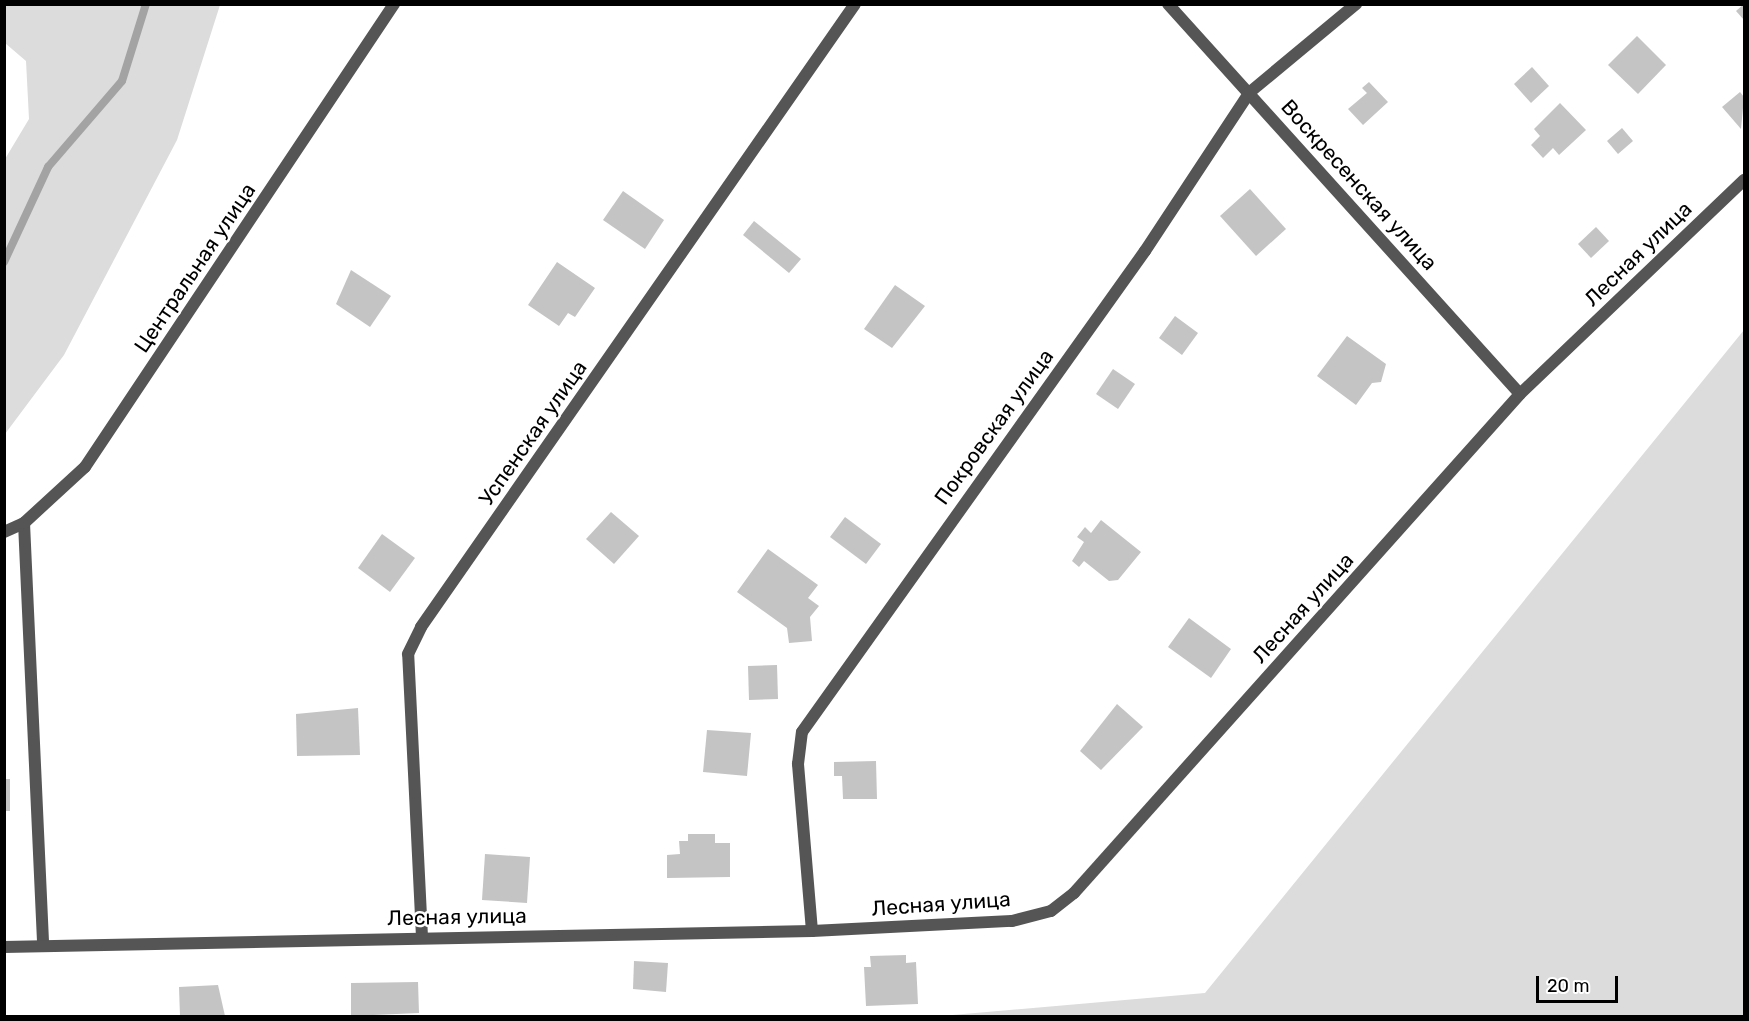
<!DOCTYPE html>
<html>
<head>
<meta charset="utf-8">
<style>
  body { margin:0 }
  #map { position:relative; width:1749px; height:1021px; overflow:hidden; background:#fff; font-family:Rubik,sans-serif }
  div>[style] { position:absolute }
  .green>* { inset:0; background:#dcdcdc }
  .stream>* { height:8px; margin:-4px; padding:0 4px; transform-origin:4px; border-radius:4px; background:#a3a3a3 }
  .building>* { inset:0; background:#c4c4c4 }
  .minor>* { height:12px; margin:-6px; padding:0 6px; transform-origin:6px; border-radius:6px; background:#555 }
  span { translate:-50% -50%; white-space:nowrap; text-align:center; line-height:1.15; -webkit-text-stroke:5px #fff; paint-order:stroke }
  .street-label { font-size:21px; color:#000 }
  .frame { position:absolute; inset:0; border:6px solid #000; pointer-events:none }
  .scale { position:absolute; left:1536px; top:976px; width:82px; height:27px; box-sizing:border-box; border:3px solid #000; border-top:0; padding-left:8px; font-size:18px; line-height:21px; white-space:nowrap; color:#000; -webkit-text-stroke:4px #fff; paint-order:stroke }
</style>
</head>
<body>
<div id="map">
  <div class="green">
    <div style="clip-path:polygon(5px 4px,220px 5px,177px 140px,64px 355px,5px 434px,5px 159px,29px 119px,26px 61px,5px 43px)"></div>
    <div style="clip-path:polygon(1744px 330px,1744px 1016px,941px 1016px,1205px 993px)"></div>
  </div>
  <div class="stream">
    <div style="left:4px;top:262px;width:105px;rotate:-65.1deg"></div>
    <div style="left:48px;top:167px;width:113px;rotate:-49.3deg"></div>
    <div style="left:122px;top:81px;width:81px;rotate:-72.7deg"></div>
  </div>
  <div class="building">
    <div style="clip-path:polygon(1744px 4px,1744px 20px,1736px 11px)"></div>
    <div style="clip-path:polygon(1637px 36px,1666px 65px,1638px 94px,1608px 65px)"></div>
    <div style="clip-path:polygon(1532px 67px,1549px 86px,1531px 103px,1514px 84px)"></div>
    <div style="clip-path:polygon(1369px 82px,1388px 102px,1363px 125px,1348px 109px,1367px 93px,1362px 88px)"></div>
    <div style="clip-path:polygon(1740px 92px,1744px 97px,1741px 129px,1722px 107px)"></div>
    <div style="clip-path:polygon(1560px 103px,1586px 130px,1559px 155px,1553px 148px,1543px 158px,1531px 145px,1540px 136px,1534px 129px)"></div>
    <div style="clip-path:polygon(1622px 128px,1633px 141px,1618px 154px,1607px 141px)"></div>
    <div style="clip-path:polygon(1250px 189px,1286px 229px,1256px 256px,1220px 216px)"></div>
    <div style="clip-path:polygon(623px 191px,664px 220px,645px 249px,603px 220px)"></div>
    <div style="clip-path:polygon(754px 221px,801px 259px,789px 273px,743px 235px)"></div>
    <div style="clip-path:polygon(1596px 227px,1609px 241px,1591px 258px,1578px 244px)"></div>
    <div style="clip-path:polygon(557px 262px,595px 288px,575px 317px,568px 313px,559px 326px,528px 305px)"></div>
    <div style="clip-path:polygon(351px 270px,391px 296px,370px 327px,336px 304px)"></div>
    <div style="clip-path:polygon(895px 285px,925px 306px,892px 348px,864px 329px)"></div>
    <div style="clip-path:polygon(1175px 316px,1198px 333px,1182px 355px,1159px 338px)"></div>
    <div style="clip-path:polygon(1347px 336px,1386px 364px,1381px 382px,1372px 383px,1356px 405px,1317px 376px)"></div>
    <div style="clip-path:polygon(1113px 369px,1135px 384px,1118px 409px,1096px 394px)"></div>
    <div style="clip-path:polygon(611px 512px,639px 536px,614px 564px,586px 539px)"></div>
    <div style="clip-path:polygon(845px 517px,881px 544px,866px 564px,830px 537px)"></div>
    <div style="clip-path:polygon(1101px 520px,1141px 552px,1118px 580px,1109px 581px,1084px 561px,1079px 567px,1072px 561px,1084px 542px,1077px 537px,1085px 527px,1091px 533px)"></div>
    <div style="clip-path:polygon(382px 534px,415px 558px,390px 592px,358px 568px)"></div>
    <div style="clip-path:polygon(768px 549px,818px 585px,808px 598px,819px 606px,810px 617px,812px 641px,789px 643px,787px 628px,737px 592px)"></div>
    <div style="clip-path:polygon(1189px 618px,1231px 649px,1211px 678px,1168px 647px)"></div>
    <div style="clip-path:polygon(777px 665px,778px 699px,749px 700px,748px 666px)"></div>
    <div style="clip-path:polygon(1117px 704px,1143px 727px,1101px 770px,1080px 751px)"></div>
    <div style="clip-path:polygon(358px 708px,360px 755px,297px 756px,296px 714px)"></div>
    <div style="clip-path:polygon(707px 730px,751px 733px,747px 776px,703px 772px)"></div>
    <div style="clip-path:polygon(876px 761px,877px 799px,843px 799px,842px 776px,834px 776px,834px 762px)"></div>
    <div style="clip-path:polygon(4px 779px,10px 779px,10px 811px,4px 811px)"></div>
    <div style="clip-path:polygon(688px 834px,715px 834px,715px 843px,730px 843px,730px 877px,667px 878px,667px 855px,680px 854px,679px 841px,688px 841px)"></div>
    <div style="clip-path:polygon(485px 854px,530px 857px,527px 903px,482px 900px)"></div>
    <div style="clip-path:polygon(906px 955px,906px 963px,916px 962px,918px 1004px,866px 1006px,864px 967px,871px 967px,870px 956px)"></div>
    <div style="clip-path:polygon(634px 961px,668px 963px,666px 992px,633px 989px)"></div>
    <div style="clip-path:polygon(418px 982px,419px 1013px,351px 1016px,351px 983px)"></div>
    <div style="clip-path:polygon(218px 985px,225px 1016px,180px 1016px,179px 987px)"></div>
  </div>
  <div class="minor">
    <div style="left:1168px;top:4px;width:525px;rotate:47.93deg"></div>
    <div style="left:24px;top:523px;width:423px;rotate:87.4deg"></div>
    <div style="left:4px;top:532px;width:22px;rotate:-24deg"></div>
    <div style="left:24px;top:523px;width:83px;rotate:-42.6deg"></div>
    <div style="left:85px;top:467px;width:557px;rotate:-56.28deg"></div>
    <div style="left:812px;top:931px;width:168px;rotate:-94.8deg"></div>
    <div style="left:798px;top:764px;width:32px;rotate:-83deg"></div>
    <div style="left:802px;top:732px;width:591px;rotate:-54.51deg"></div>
    <div style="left:1145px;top:251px;width:191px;rotate:-56.6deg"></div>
    <div style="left:1250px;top:92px;width:138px;rotate:-39.7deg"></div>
    <div style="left:422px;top:937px;width:283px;rotate:-92.8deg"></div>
    <div style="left:408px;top:654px;width:30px;rotate:-64deg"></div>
    <div style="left:421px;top:627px;width:759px;rotate:-55.14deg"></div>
    <div style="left:4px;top:947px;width:808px;rotate:-1.13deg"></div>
    <div style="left:812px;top:931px;width:200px;rotate:-2.9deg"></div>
    <div style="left:1012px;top:921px;width:40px;rotate:-14.4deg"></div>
    <div style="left:1051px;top:911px;width:29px;rotate:-38deg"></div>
    <div style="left:1074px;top:893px;width:669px;rotate:-48.21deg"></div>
    <div style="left:1520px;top:394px;width:310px;rotate:-43.7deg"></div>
  </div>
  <div class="street-label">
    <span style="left:1359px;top:185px;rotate:48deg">Воскресенская улица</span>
    <span style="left:1638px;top:254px;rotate:-44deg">Лесная улица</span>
    <span style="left:195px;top:268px;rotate:-56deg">Центральная улица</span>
    <span style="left:994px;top:427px;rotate:-54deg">Покровская улица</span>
    <span style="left:533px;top:433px;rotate:-55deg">Успенская улица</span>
    <span style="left:1303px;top:608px;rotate:-48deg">Лесная улица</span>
    <span style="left:941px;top:904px;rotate:-4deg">Лесная улица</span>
    <span style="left:457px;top:917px;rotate:-1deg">Лесная улица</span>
  </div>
  <div class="frame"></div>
  <div class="scale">20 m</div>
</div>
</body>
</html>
